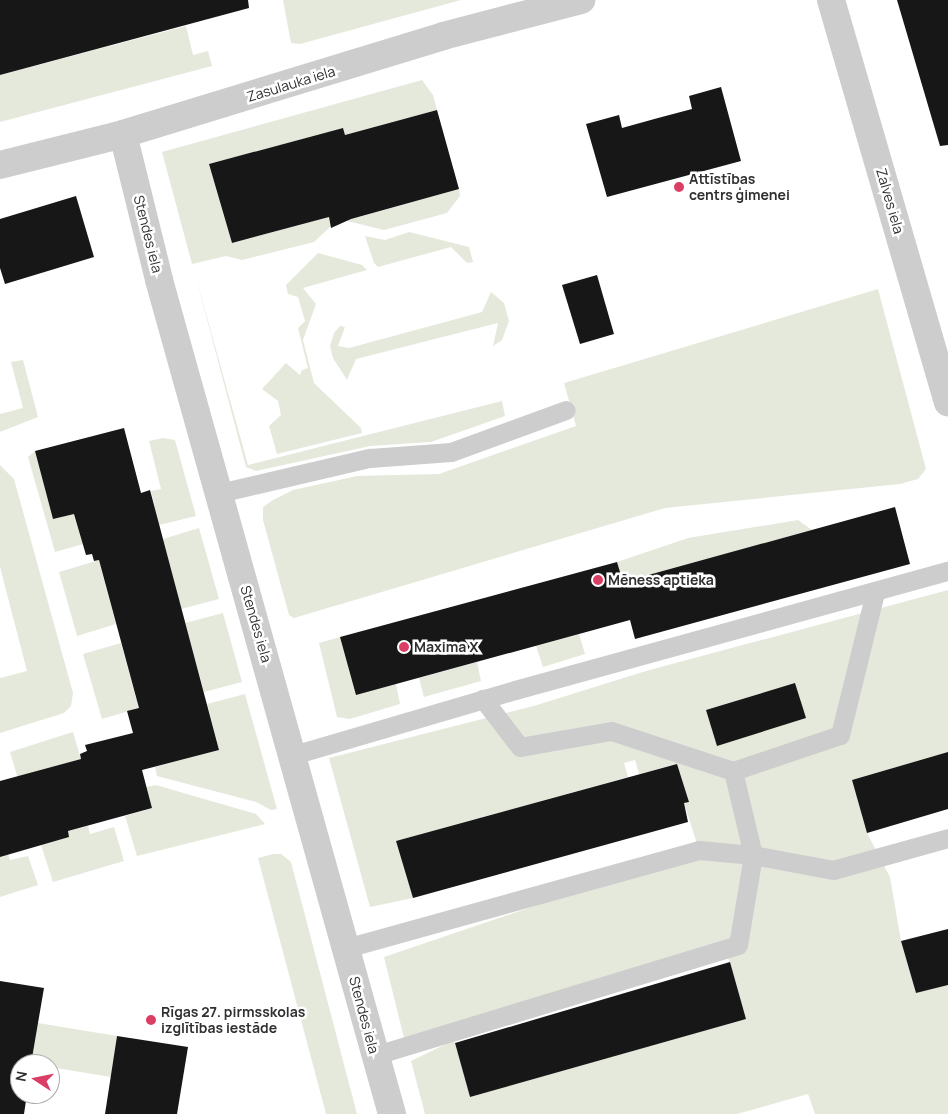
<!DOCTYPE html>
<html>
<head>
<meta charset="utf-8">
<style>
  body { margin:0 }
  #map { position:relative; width:948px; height:1114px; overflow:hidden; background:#fff; font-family:Manrope,sans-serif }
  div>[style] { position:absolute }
  .green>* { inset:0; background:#e5e9dc }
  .building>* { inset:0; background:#171717 }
  .service>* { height:19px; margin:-9.5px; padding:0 9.5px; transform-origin:9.5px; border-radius:9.5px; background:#cdcdcd }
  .minor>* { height:28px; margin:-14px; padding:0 14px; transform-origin:14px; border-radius:14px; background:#cdcdcd }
  .dots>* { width:14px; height:14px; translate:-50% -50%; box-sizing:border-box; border:2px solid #fff; border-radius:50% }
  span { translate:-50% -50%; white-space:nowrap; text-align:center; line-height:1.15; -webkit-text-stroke:5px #fff; paint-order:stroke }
  .street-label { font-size:14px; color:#303030 }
  .poi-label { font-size:14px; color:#303030; font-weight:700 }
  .left { translate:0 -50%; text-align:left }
  .north { position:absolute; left:10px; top:1054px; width:50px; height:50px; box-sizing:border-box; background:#fff; border:1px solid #acacac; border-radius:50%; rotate:281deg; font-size:14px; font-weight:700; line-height:20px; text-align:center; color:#303030 }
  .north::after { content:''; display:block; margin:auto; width:18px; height:22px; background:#db3e64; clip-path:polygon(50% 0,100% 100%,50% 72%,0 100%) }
</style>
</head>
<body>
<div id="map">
  <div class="green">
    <div style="clip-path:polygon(283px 0,461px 0,300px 44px,291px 43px)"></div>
    <div style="clip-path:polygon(186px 26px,193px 55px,208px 51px,212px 66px,0 122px,0 75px)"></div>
    <div style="clip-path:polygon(422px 80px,433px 95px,437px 110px,345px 135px,343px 128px,210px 164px,232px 243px,329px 217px,331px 226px,314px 242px,242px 260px,226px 256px,192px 264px,162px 152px)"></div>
    <div style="clip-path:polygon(459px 189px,460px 196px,447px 213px,384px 230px,347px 221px,346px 213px,359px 217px)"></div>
    <div style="clip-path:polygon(409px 232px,469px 247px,473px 262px,467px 263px,451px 247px,378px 267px,374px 263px,365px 236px,385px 240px)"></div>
    <div style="clip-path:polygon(318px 253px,362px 265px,367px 270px,303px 288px,316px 304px,303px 340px,314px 383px,361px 428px,362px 433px,277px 454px,269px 426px,281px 415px,278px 401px,262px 389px,286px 363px,300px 375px,302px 370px,308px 368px,298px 328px,305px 321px,298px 297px,288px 294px,286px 285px)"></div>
    <div style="clip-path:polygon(195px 274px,248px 465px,502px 401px,505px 416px,431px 442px,370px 446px,256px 471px,246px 467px)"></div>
    <div style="clip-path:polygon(878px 289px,926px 469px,918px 479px,900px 484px,665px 508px,294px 618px,289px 615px,263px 520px,263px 507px,273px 500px,293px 490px,357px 476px,439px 474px,576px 426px,564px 383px)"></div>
    <div style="clip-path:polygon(491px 292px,504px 303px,509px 321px,502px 340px,493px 346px,498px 323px,356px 359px,347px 380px,333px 358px,330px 346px,334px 333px,340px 326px,345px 327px,338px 346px,349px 348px,482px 312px)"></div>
    <div style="clip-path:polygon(23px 360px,38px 417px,0 432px,0 414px,23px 408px,11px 362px)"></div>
    <div style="clip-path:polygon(163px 438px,175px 440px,196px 516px,159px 525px,151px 491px,161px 489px,149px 441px)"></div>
    <div style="clip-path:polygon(35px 451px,86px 511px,94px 541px,55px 552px,28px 457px)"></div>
    <div style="clip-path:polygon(0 465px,14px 479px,73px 693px,71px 706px,64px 713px,0 733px,0 678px,27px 671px,0 567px)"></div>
    <div style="clip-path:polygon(798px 520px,812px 530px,623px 582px,617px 562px,688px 538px)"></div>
    <div style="clip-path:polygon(199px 528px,219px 599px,181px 609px,163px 539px)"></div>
    <div style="clip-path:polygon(99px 560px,116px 624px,77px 636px,59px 572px)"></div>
    <div style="clip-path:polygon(948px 590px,948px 752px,852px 780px,867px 833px,890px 877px,901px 941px,916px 993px,948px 985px,948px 1114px,815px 1114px,808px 1094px,737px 1114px,425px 1114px,411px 1061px,454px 1040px,470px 1097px,746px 1018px,726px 950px,404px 1038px,384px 957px,699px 850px,684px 803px,688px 802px,680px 789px,673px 765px,639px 774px,635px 760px,624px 763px,628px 777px,397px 841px,413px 898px,370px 907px,329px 758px,537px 705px,646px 671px)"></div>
    <div style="clip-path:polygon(223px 613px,242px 682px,204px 692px,185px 623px)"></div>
    <div style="clip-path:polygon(579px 634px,585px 654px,543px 667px,536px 646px)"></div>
    <div style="clip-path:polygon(340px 637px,396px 684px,400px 704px,350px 719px,337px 717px,319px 643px)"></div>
    <div style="clip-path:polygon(121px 643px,139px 708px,102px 719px,83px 654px)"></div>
    <div style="clip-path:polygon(477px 662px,481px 681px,424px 697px,419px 678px)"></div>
    <div style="clip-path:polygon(245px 694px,277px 809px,271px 810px,256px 802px,157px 776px,155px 767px,219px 750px,207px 704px)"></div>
    <div style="clip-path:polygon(73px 732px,81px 759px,49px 768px,19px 782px,10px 752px)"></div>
    <div style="clip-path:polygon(156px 785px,256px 814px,265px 824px,137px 856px,125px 816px,152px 808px,146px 787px)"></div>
    <div style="clip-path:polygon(88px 826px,90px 834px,114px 827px,124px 861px,53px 882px,41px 845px,68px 837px,68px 831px)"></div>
    <div style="clip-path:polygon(8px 854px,10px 860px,28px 856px,38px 885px,0 897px,0 856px)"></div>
    <div style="clip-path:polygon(273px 854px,281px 854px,291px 862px,357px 1114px,326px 1114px,258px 858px)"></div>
    <div style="clip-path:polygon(38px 1023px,117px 1036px,111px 1077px,50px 1067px,50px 1064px,31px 1064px)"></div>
  </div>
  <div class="building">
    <div style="clip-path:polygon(0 0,248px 0,249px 8px,0 75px)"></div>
    <div style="clip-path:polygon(897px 0,948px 0,948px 145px,940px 146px)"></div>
    <div style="clip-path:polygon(721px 87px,741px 161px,607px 197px,586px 124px,619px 115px,622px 128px,658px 118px,692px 109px,689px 96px)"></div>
    <div style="clip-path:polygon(437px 110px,459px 189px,351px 219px,331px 228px,329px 217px,232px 243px,209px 164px,343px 128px,345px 135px)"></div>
    <div style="clip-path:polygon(76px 196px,94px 257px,5px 284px,0 268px,0 219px)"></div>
    <div style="clip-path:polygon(597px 275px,614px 334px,580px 344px,562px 285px)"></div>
    <div style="clip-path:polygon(124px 428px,141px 493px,150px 490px,219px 750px,142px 770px,152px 808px,68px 831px,69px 837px,0 857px,0 781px,81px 759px,80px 754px,87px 751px,85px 745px,133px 733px,127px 711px,139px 708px,99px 560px,94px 561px,92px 554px,86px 555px,74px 514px,53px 519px,35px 451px)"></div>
    <div style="clip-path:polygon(895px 507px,910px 564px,635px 639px,630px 620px,356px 695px,340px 637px,617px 562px,623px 582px)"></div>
    <div style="clip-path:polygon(795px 683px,806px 718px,717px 746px,706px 710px)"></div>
    <div style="clip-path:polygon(948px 752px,948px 809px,867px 833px,852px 780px)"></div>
    <div style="clip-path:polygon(677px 764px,689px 802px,684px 803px,688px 822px,413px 898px,396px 841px)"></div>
    <div style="clip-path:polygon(948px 929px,948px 985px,916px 993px,901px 941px)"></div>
    <div style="clip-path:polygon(730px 962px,746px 1019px,470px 1097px,455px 1043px)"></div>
    <div style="clip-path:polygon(0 981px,44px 988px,31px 1064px,20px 1064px,20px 1094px,27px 1094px,24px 1114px,0 1114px)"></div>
    <div style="clip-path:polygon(117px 1036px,188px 1047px,177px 1114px,105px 1114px)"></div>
  </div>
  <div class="service">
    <div style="left:219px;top:493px;width:155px;rotate:-13.1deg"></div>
    <div style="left:370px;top:458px;width:81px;rotate:-4.2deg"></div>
    <div style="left:451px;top:452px;width:122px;rotate:-20.1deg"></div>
    <div style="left:293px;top:755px;width:231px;rotate:-16.3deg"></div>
    <div style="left:515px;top:690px;width:449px;rotate:-15.4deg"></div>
    <div style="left:733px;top:771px;width:113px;rotate:-18.6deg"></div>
    <div style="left:840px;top:735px;width:147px;rotate:-76.2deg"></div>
    <div style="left:346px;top:948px;width:366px;rotate:-15.5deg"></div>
    <div style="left:699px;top:850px;width:54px;rotate:5.3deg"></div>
    <div style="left:753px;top:855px;width:81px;rotate:10.6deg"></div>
    <div style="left:833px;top:870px;width:119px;rotate:-15.5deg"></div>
    <div style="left:376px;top:1055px;width:378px;rotate:-16.9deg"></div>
    <div style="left:738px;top:945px;width:91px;rotate:-80.5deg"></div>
    <div style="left:753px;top:855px;width:86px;rotate:-103.4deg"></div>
    <div style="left:733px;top:771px;width:128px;rotate:-161.8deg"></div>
    <div style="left:611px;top:731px;width:92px;rotate:170deg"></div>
    <div style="left:520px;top:747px;width:61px;rotate:-127.6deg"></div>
  </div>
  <div class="minor">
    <div style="left:831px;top:0;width:419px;rotate:73.8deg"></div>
    <div style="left:123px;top:134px;width:150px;rotate:76.1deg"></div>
    <div style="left:159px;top:280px;width:866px;rotate:74.39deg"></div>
    <div style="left:0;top:165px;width:127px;rotate:-14.1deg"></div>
    <div style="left:123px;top:134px;width:335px;rotate:-17deg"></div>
    <div style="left:443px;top:36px;width:143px;rotate:-14.6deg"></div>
  </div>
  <div class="dots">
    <div style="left:679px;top:187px;background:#db3e64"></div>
    <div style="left:598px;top:580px;background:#db3e64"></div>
    <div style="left:404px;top:647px;background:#db3e64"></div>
    <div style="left:151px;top:1020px;background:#db3e64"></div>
  </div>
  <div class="street-label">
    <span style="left:291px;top:84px;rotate:-17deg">Zasulauka iela</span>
    <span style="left:890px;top:201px;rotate:74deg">Zalves iela</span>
    <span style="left:148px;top:234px;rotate:76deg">Stendes iela</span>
    <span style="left:256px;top:624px;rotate:74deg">Stendes iela</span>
    <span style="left:364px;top:1015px;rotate:75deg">Stendes iela</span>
  </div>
  <div class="poi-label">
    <span class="left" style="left:689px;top:187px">Attīstības<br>centrs ģimenei</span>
    <span class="left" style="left:608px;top:580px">Mēness aptieka</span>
    <span class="left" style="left:414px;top:647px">Maxima X</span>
    <span class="left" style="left:161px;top:1020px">Rīgas 27. pirmsskolas<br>izglītības iestāde</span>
  </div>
  <div class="north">N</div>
</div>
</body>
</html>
